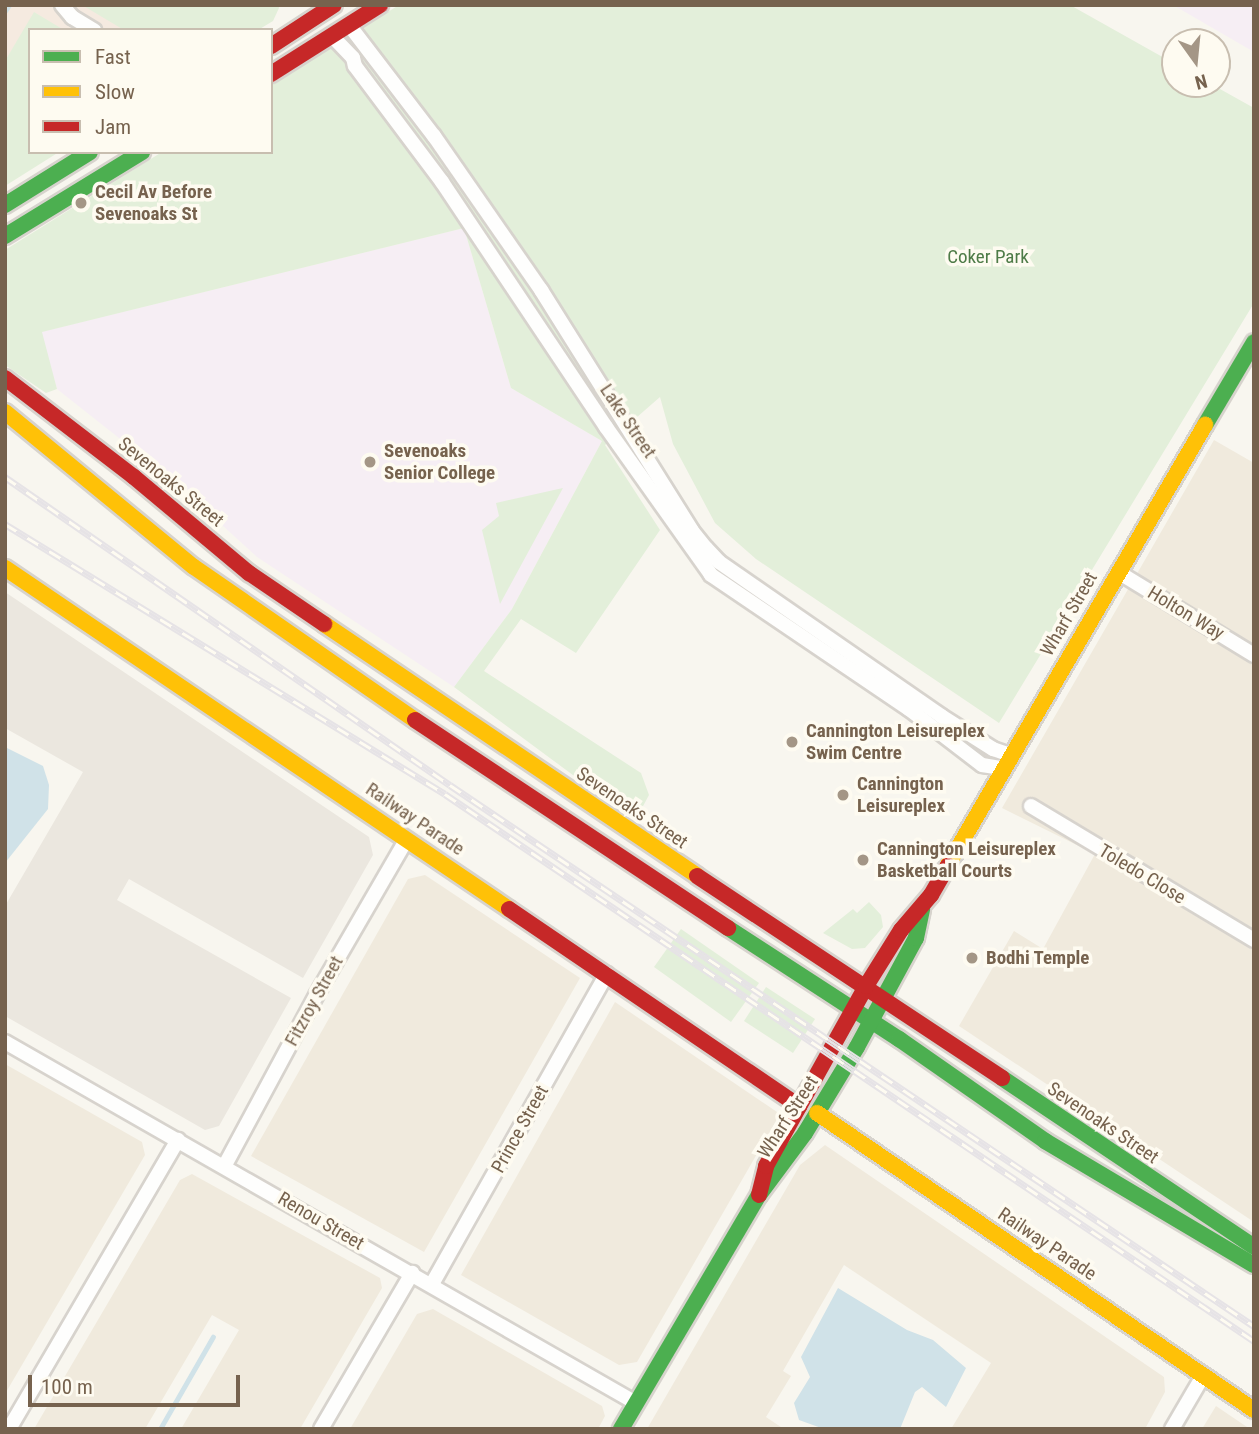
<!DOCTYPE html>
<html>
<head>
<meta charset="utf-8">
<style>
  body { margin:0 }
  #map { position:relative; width:1259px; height:1434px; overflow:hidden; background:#f8f6ef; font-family:"Roboto Condensed",sans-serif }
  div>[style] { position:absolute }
  .residential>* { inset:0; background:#f0eadd }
  .commercial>* { inset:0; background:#f5eae0 }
  .industrial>* { inset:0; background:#ebe7df }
  .education>* { inset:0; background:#f6eef4 }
  .green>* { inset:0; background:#e3efda }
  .water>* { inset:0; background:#d0e2e8 }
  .stream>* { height:4.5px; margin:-2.25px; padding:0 2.25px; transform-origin:2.25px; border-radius:2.25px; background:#d0e2e8 }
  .roads { filter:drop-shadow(2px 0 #d7d3cd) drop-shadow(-2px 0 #d7d3cd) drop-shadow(0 2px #d7d3cd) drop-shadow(0 -2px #d7d3cd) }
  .street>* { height:14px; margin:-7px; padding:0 7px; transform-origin:7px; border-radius:7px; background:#fefefd }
  .fast>* { height:16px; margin:-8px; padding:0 8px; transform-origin:8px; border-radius:8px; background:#4caf50 }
  .slow>* { height:16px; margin:-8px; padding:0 8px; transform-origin:8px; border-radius:8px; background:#ffc107 }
  .jam>* { height:16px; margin:-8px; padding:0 8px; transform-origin:8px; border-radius:8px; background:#c62828 }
  .rail>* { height:7px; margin-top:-3.5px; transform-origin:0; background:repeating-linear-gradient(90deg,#fefbf1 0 13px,#e6e3e6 0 26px); box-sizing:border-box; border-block:2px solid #e6e3e6 }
  .dots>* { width:19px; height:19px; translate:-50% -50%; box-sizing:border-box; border:4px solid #fefbf1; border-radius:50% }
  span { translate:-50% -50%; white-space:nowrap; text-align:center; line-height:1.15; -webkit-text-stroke:7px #fefbf1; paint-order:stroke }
  .poi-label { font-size:19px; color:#76624e; font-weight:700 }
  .left { translate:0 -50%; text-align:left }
  .park-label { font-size:19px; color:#4e7b47 }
  .street-label { font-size:19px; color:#76624e }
  .frame { position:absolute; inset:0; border:7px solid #76624e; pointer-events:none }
  .legend { position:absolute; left:28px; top:28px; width:245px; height:126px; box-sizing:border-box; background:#fefbf1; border:2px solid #c8beb0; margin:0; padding:9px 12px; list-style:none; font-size:21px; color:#76624e }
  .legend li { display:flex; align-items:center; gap:14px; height:35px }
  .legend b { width:35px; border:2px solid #c8beb0 }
  .north { position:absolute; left:1161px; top:28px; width:70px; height:70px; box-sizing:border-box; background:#fefbf1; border:2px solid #c8beb0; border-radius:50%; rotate:165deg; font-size:19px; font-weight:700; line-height:28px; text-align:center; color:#76624e }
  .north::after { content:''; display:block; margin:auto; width:24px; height:32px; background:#a49686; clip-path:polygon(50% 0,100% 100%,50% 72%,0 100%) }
  .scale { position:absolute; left:28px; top:1375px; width:212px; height:32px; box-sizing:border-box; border:4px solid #76624e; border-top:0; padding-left:9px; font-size:21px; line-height:24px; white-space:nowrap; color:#76624e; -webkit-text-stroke:5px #fefbf1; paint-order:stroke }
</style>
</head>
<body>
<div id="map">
  <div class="residential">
    <div style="clip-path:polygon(1214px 440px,1254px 463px,1254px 1222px,959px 1026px,1014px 931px,1043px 949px,1095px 854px,1002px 808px)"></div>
    <div style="clip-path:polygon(425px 875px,580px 978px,424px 1252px,251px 1156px,408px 879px)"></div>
    <div style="clip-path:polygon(615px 1002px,780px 1114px,637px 1362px,619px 1365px,461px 1275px)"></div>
    <div style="clip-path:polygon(5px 1064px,142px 1142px,145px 1155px,5px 1394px)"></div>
    <div style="clip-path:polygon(825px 1145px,1164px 1377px,1165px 1392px,1145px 1429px,951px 1429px,991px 1363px,844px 1265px,783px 1371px,791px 1376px,766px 1417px,784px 1429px,647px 1429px,800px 1165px)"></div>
    <div style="clip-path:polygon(192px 1174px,380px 1278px,382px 1288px,300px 1429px,181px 1429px,239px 1330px,212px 1315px,145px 1429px,34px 1429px,180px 1180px)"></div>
    <div style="clip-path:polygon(433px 1309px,602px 1406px,605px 1416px,598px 1429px,350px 1429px,417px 1314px)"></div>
    <div style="clip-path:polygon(1216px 1406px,1250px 1429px,1202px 1429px)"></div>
  </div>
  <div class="commercial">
    <div style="clip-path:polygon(5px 5px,282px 5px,244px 30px,30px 30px,30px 152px,5px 182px)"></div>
  </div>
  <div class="industrial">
    <div style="clip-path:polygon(5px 592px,369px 837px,373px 855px,303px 978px,129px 879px,117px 900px,291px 998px,219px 1126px,205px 1130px,5px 1016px,5px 906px,83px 772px,5px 728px)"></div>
  </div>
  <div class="education">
    <div style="clip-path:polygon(1173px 5px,1254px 5px,1254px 52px)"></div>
    <div style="clip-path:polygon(464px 228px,511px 388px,602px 441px,512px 609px,454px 687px,257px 557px,176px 483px,57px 389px,41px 332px)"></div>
  </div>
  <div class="green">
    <div style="clip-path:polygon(82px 5px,278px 5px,279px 8px,273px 21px,258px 30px,124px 30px)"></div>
    <div style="clip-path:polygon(399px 5px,1070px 5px,1175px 64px,1175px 84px,1211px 84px,1254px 108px,1254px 303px,999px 723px,756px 559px,715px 523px,673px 444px,660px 397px,605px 445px,660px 530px,576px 653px,521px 619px,484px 671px,641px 773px,649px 795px,635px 821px,454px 687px,512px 609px,602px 441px,511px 388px,464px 228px,42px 332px,57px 389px,46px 393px,5px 365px,5px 250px,162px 152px,271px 152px,271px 85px)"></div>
    <div style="clip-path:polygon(34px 12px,64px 30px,30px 30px,30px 152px,59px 152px,5px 186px,5px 61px)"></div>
    <div style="clip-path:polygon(563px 488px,500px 604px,482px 530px,499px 516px,496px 503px)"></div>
    <div style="clip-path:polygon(869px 902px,881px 915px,883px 927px,865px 948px,852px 949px,823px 933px,853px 909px,857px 913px)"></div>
    <div style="clip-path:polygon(681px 929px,759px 983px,731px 1022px,654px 967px)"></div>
    <div style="clip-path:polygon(766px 987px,815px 1019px,793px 1053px,744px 1021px)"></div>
  </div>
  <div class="water">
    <div style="clip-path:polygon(5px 747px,43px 766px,49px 785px,48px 809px,5px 863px)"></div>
    <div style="clip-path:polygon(838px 1288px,907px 1330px,933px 1340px,966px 1368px,946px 1407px,922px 1387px,915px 1392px,900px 1429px,824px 1429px,799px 1420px,794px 1403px,810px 1377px,801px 1357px)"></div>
  </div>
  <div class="stream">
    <div style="left:5px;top:11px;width:7px;rotate:-56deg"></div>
    <div style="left:160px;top:1429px;width:106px;rotate:-60.1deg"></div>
  </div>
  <div class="roads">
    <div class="street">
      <div style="left:62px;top:5px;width:16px;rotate:50deg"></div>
      <div style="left:72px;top:17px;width:26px;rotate:31deg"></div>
      <div style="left:349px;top:25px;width:140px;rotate:52.6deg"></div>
      <div style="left:434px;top:136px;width:188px;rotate:55.2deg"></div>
      <div style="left:541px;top:290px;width:284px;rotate:57.9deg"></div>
      <div style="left:692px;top:531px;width:22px;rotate:51deg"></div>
      <div style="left:706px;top:548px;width:19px;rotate:47deg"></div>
      <div style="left:719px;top:562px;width:270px;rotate:34.7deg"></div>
      <div style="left:941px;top:716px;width:62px;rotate:32.4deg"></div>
      <div style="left:993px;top:749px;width:18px;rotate:19deg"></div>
      <div style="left:332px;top:36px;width:30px;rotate:46deg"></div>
      <div style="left:353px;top:58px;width:8px;rotate:76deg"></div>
      <div style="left:355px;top:66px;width:145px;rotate:53.1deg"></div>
      <div style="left:442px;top:182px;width:295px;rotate:56.2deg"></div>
      <div style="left:606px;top:427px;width:181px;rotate:54.6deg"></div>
      <div style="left:711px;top:575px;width:239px;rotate:34.1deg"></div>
      <div style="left:909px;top:709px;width:92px;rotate:37.5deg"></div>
      <div style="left:982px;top:765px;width:20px;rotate:9deg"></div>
      <div style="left:1118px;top:572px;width:159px;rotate:31.4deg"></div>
      <div style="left:1031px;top:806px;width:260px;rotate:31deg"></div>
      <div style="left:5px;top:1042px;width:727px;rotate:29.77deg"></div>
      <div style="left:225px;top:1165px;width:194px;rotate:-61.7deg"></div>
      <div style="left:317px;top:994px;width:179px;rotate:-59.9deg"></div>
      <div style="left:432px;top:1284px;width:356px;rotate:-60.6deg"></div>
      <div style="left:9px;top:1429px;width:335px;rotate:-59.7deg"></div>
      <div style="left:321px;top:1429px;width:181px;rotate:-59.7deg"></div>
      <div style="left:1172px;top:1429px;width:61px;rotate:-59.7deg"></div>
    </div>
    <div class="fast">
      <div style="left:5px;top:205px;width:100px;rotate:-31.9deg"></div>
      <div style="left:5px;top:236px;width:161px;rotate:-31.5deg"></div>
      <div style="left:1205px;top:425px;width:96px;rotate:-59.4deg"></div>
      <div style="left:728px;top:928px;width:204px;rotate:33deg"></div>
      <div style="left:899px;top:1039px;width:178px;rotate:34.9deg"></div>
      <div style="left:1045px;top:1141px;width:243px;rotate:30.7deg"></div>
      <div style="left:1002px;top:1078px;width:303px;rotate:33.8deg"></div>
      <div style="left:621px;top:1429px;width:272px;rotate:-59.5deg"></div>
      <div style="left:759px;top:1195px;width:77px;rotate:-53.4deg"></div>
      <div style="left:805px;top:1133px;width:100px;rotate:-58.8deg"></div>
      <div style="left:857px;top:1047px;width:124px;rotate:-61.6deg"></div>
      <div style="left:916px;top:938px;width:30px;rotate:-78deg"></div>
    </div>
    <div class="slow">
      <div style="left:5px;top:412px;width:244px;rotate:39.4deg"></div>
      <div style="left:194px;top:567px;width:269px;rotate:34.7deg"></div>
      <div style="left:5px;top:568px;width:609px;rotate:34.08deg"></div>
      <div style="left:324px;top:624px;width:450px;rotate:34deg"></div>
      <div style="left:948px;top:865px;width:510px;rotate:-59.71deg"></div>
      <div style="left:817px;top:1113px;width:528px;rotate:34.2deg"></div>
    </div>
    <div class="jam">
      <div style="left:271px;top:46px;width:75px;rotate:-33.1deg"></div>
      <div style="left:271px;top:74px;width:129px;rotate:-32.3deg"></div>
      <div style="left:5px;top:378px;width:163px;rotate:37.5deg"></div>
      <div style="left:134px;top:477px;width:150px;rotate:39.9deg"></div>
      <div style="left:249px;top:573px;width:91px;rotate:34.2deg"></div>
      <div style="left:415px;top:720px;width:376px;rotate:33.6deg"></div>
      <div style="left:697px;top:876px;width:366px;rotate:33.5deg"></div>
      <div style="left:509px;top:909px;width:351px;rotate:34.2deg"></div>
      <div style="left:759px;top:1195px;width:30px;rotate:-76deg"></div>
      <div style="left:766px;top:1166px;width:206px;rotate:-60.9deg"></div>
      <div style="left:866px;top:986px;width:66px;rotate:-58deg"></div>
      <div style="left:901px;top:930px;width:46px;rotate:-49.4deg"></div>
      <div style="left:931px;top:895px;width:34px;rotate:-60deg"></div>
    </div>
  </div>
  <div class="rail">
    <div style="left:5px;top:477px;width:541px;rotate:34.69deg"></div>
    <div style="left:450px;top:785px;width:969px;rotate:33.94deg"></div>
    <div style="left:5px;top:524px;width:516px;rotate:31.53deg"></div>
    <div style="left:445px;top:794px;width:977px;rotate:34.06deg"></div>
  </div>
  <div class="dots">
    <div style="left:81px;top:203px;background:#a49686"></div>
    <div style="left:370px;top:462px;background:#a49686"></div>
    <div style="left:792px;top:742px;background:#a49686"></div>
    <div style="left:843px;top:795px;background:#a49686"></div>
    <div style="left:863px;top:860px;background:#a49686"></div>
    <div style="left:972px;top:958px;background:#a49686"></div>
  </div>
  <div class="poi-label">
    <span class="left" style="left:95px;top:203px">Cecil Av Before<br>Sevenoaks St</span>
    <span class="left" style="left:384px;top:462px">Sevenoaks<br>Senior College</span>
    <span class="left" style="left:806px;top:742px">Cannington Leisureplex<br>Swim Centre</span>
    <span class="left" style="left:857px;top:795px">Cannington<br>Leisureplex</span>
    <span class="left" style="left:877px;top:860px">Cannington Leisureplex<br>Basketball Courts</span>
    <span class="left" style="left:986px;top:958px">Bodhi Temple</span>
  </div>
  <div class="park-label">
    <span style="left:988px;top:257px">Coker Park</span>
  </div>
  <div class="street-label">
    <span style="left:628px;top:421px;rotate:56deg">Lake Street</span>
    <span style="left:171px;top:482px;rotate:39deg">Sevenoaks Street</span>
    <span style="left:1186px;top:613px;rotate:31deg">Holton Way</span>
    <span style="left:1069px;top:614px;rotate:-60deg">Wharf Street</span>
    <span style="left:632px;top:808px;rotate:34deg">Sevenoaks Street</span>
    <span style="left:415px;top:819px;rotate:34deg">Railway Parade</span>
    <span style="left:1142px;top:874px;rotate:31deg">Toledo Close</span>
    <span style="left:314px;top:1001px;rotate:-61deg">Fitzroy Street</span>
    <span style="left:788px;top:1117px;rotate:-57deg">Wharf Street</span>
    <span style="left:1103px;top:1123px;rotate:34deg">Sevenoaks Street</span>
    <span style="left:520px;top:1129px;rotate:-61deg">Prince Street</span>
    <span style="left:321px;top:1221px;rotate:30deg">Renou Street</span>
    <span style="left:1047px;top:1244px;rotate:34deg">Railway Parade</span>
  </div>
  <div class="frame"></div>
  <ul class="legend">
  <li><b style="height:9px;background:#4caf50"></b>Fast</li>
  <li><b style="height:9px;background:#ffc107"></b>Slow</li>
  <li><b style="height:9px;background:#c62828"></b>Jam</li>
  </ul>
  <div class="north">N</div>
  <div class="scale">100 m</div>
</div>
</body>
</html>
